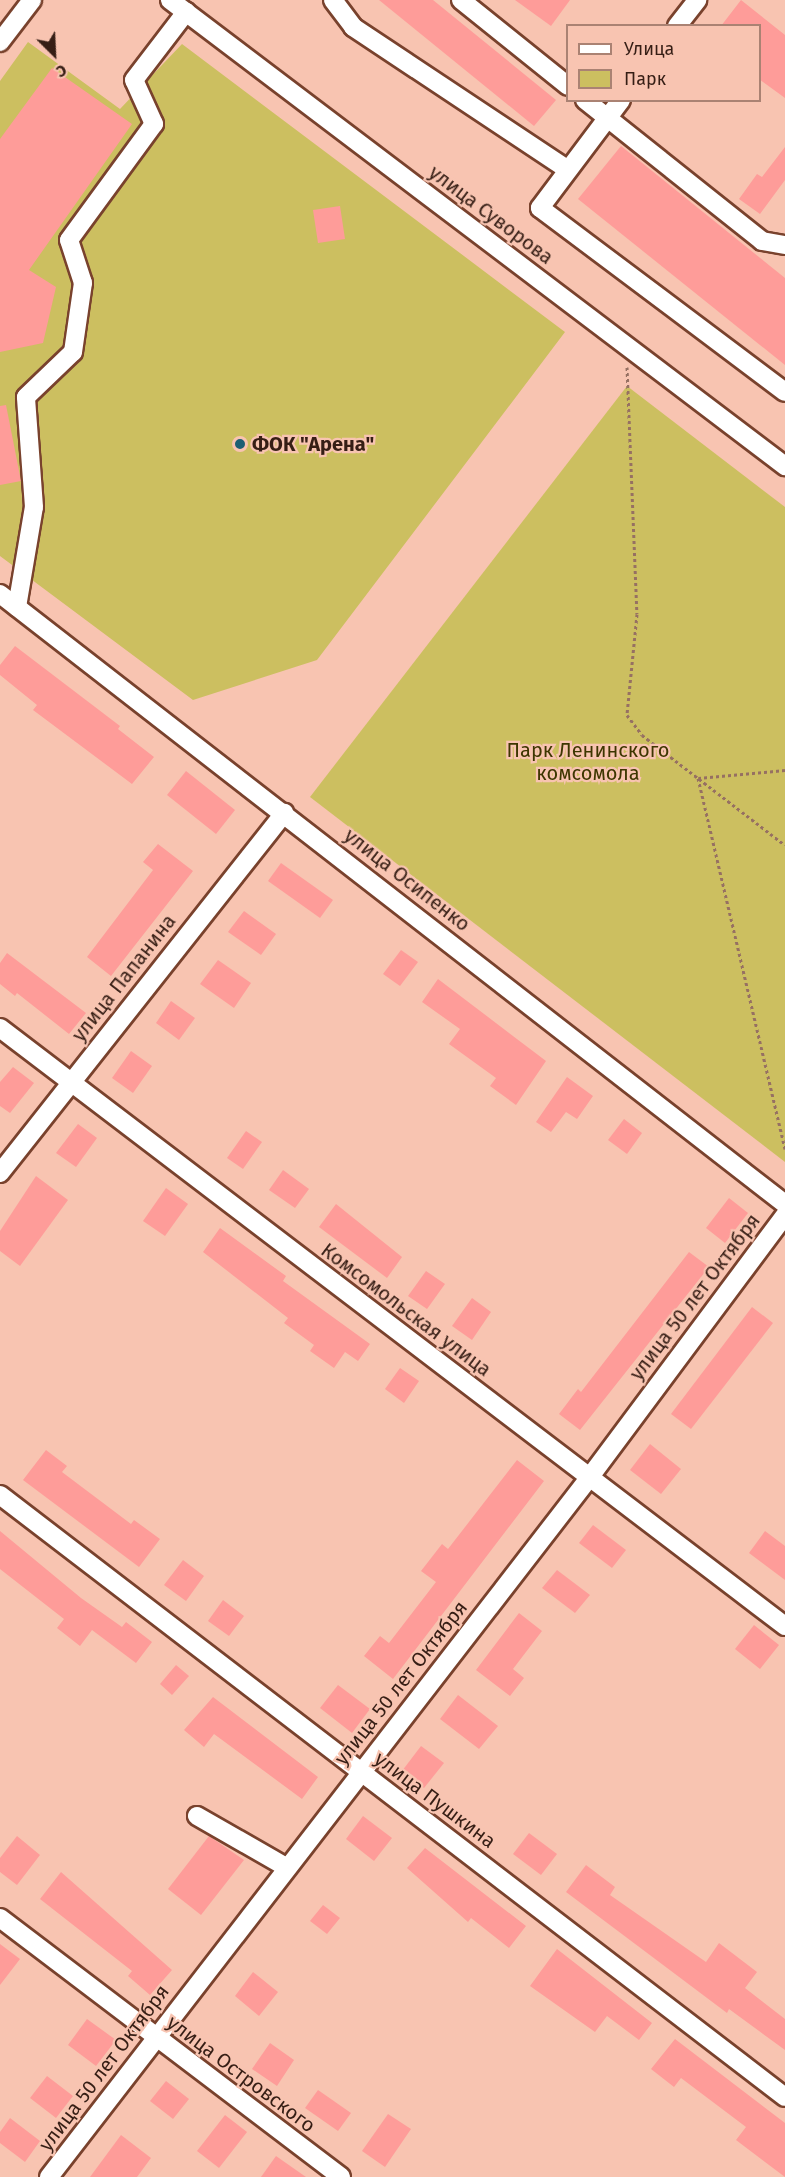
<!DOCTYPE html>
<html>
<head>
<meta charset="utf-8">
<style>
  body { margin:0 }
  #map { position:relative; width:785px; height:2177px; overflow:hidden; background:#f8c4b1; font-family:"Fira Sans",sans-serif }
  div>[style] { position:absolute }
  .green>* { inset:0; background:#ccbf60 }
  .building>* { inset:0; background:#fe9c99 }
  .path>* { height:3px; margin-top:-1.5px; transform-origin:0; background:repeating-linear-gradient(90deg,#967062 0 3px,transparent 0 6px) }
  .roads { filter:drop-shadow(2px 0 #79422d) drop-shadow(-2px 0 #79422d) drop-shadow(0 2px #79422d) drop-shadow(0 -2px #79422d) }
  .minor>* { height:18px; margin:-9px; padding:0 9px; transform-origin:9px; border-radius:9px; background:#fff }
  .dots>* { width:16px; height:16px; translate:-50% -50%; box-sizing:border-box; border:3px solid #f8c4b1; border-radius:50% }
  span { translate:-50% -50%; white-space:nowrap; text-align:center; line-height:1.15; -webkit-text-stroke:4.5px #f8c4b1; paint-order:stroke }
  .street-label { font-size:20px; color:#361e15 }
  .poi-label { font-size:20px; color:#361e15; font-weight:700 }
  .left { translate:0 -50%; text-align:left }
  .park-label { font-size:20px; color:#3d3600 }
  .legend { position:absolute; left:566px; top:24px; width:195px; height:78px; box-sizing:border-box; background:#f8c4b1; border:2px solid #aa8273; margin:0; padding:8px 10px; list-style:none; font-size:18px; color:#361e15 }
  .legend li { display:flex; align-items:center; gap:12px; height:30px }
  .legend b { width:30px; border:2px solid #aa8273 }
  .north { position:absolute; left:24px; top:24px; width:60px; height:60px; -webkit-text-stroke:4px #f8c4b1; paint-order:stroke; rotate:156deg; font-size:16px; font-weight:700; line-height:24px; text-align:center; color:#361e15 }
  .north::after { content:''; display:block; margin:auto; width:21px; height:27px; background:#361e15; clip-path:polygon(50% 0,100% 100%,50% 72%,0 100%) }
</style>
</head>
<body>
<div id="map">
  <div class="green">
    <div style="clip-path:polygon(28px 42px,120px 109px,182px 44px,565px 332px,317px 660px,193px 700px,0 556px,0 81px)"></div>
    <div style="clip-path:polygon(627px 386px,785px 507px,785px 1162px,310px 797px)"></div>
  </div>
  <div class="building">
    <div style="clip-path:polygon(379px 0,433px 0,556px 100px,534px 126px)"></div>
    <div style="clip-path:polygon(515px 0,570px 0,551px 26px)"></div>
    <div style="clip-path:polygon(741px 0,785px 35px,785px 98px,759px 79px,759px 26px,721px 26px)"></div>
    <div style="clip-path:polygon(52px 68px,132px 124px,29px 270px,56px 287px,43px 343px,0 352px,0 139px)"></div>
    <div style="clip-path:polygon(621px 146px,785px 278px,785px 365px,578px 199px)"></div>
    <div style="clip-path:polygon(785px 147px,785px 180px,760px 214px,739px 199px,757px 174px,762px 177px)"></div>
    <div style="clip-path:polygon(340px 206px,345px 239px,318px 243px,313px 210px)"></div>
    <div style="clip-path:polygon(6px 405px,21px 481px,0 485px,0 406px)"></div>
    <div style="clip-path:polygon(15px 646px,120px 726px,118px 729px,154px 757px,132px 784px,33px 710px,37px 705px,0 675px,0 665px)"></div>
    <div style="clip-path:polygon(186px 771px,235px 810px,216px 834px,167px 795px)"></div>
    <div style="clip-path:polygon(158px 844px,193px 871px,111px 976px,87px 957px,153px 870px,143px 862px)"></div>
    <div style="clip-path:polygon(281px 863px,333px 900px,320px 918px,268px 881px)"></div>
    <div style="clip-path:polygon(244px 911px,276px 934px,261px 955px,228px 932px)"></div>
    <div style="clip-path:polygon(401px 950px,418px 962px,400px 986px,383px 974px)"></div>
    <div style="clip-path:polygon(7px 953px,86px 1013px,69px 1034px,17px 993px,15px 996px,0 984px,0 963px)"></div>
    <div style="clip-path:polygon(218px 960px,251px 983px,234px 1008px,200px 984px)"></div>
    <div style="clip-path:polygon(438px 979px,546px 1061px,516px 1105px,490px 1086px,496px 1078px,449px 1044px,460px 1029px,422px 1002px)"></div>
    <div style="clip-path:polygon(171px 1001px,195px 1018px,179px 1040px,156px 1023px)"></div>
    <div style="clip-path:polygon(131px 1051px,152px 1066px,133px 1093px,112px 1078px)"></div>
    <div style="clip-path:polygon(13px 1067px,34px 1083px,10px 1113px,0 1106px,0 1082px)"></div>
    <div style="clip-path:polygon(567px 1077px,593px 1096px,577px 1119px,566px 1112px,551px 1132px,536px 1122px)"></div>
    <div style="clip-path:polygon(624px 1119px,642px 1133px,627px 1154px,608px 1140px)"></div>
    <div style="clip-path:polygon(78px 1124px,97px 1138px,76px 1167px,56px 1153px)"></div>
    <div style="clip-path:polygon(246px 1131px,262px 1142px,243px 1169px,227px 1158px)"></div>
    <div style="clip-path:polygon(283px 1170px,309px 1189px,295px 1208px,269px 1190px)"></div>
    <div style="clip-path:polygon(36px 1176px,68px 1200px,20px 1266px,0 1251px,0 1231px)"></div>
    <div style="clip-path:polygon(166px 1188px,188px 1204px,165px 1236px,143px 1221px)"></div>
    <div style="clip-path:polygon(729px 1198px,748px 1213px,725px 1243px,706px 1228px)"></div>
    <div style="clip-path:polygon(336px 1204px,402px 1257px,387px 1278px,319px 1227px)"></div>
    <div style="clip-path:polygon(220px 1228px,286px 1276px,283px 1281px,370px 1344px,358px 1361px,345px 1352px,334px 1368px,310px 1351px,314px 1345px,284px 1323px,288px 1318px,203px 1252px)"></div>
    <div style="clip-path:polygon(689px 1252px,709px 1267px,580px 1430px,559px 1414px,578px 1389px,581px 1392px)"></div>
    <div style="clip-path:polygon(426px 1271px,445px 1284px,427px 1309px,408px 1296px)"></div>
    <div style="clip-path:polygon(472px 1298px,491px 1312px,472px 1340px,452px 1326px)"></div>
    <div style="clip-path:polygon(752px 1307px,773px 1323px,691px 1429px,671px 1414px)"></div>
    <div style="clip-path:polygon(400px 1368px,419px 1381px,404px 1403px,385px 1389px)"></div>
    <div style="clip-path:polygon(650px 1444px,681px 1469px,661px 1494px,630px 1470px)"></div>
    <div style="clip-path:polygon(46px 1450px,67px 1466px,62px 1472px,131px 1524px,134px 1520px,160px 1539px,139px 1567px,23px 1480px)"></div>
    <div style="clip-path:polygon(517px 1460px,544px 1481px,393px 1679px,364px 1656px,380px 1636px,389px 1643px,436px 1582px,421px 1571px,442px 1544px,448px 1549px)"></div>
    <div style="clip-path:polygon(593px 1525px,626px 1550px,612px 1568px,579px 1543px)"></div>
    <div style="clip-path:polygon(0 1531px,81px 1598px,122px 1627px,126px 1622px,152px 1642px,136px 1663px,92px 1630px,80px 1646px,57px 1628px,64px 1619px,0 1569px)"></div>
    <div style="clip-path:polygon(765px 1531px,785px 1546px,785px 1580px,749px 1553px)"></div>
    <div style="clip-path:polygon(183px 1560px,204px 1576px,186px 1601px,164px 1585px)"></div>
    <div style="clip-path:polygon(557px 1570px,590px 1595px,575px 1613px,542px 1588px)"></div>
    <div style="clip-path:polygon(223px 1600px,244px 1616px,229px 1636px,208px 1621px)"></div>
    <div style="clip-path:polygon(519px 1613px,542px 1631px,513px 1669px,524px 1678px,510px 1696px,476px 1670px)"></div>
    <div style="clip-path:polygon(754px 1625px,779px 1645px,760px 1669px,735px 1649px)"></div>
    <div style="clip-path:polygon(176px 1665px,189px 1676px,172px 1695px,160px 1684px)"></div>
    <div style="clip-path:polygon(338px 1685px,370px 1709px,352px 1733px,320px 1708px)"></div>
    <div style="clip-path:polygon(458px 1695px,498px 1726px,479px 1749px,440px 1719px)"></div>
    <div style="clip-path:polygon(213px 1697px,318px 1777px,302px 1799px,214px 1734px,204px 1747px,184px 1730px)"></div>
    <div style="clip-path:polygon(421px 1746px,444px 1763px,424px 1788px,402px 1771px)"></div>
    <div style="clip-path:polygon(363px 1816px,392px 1838px,374px 1861px,346px 1839px)"></div>
    <div style="clip-path:polygon(529px 1833px,557px 1854px,541px 1875px,513px 1854px)"></div>
    <div style="clip-path:polygon(17px 1836px,40px 1855px,17px 1885px,0 1872px,0 1858px)"></div>
    <div style="clip-path:polygon(209px 1836px,244px 1860px,201px 1915px,168px 1889px)"></div>
    <div style="clip-path:polygon(425px 1848px,526px 1926px,509px 1948px,471px 1918px,468px 1922px,407px 1868px)"></div>
    <div style="clip-path:polygon(586px 1865px,615px 1887px,610px 1895px,706px 1962px,719px 1943px,757px 1972px,745px 1988px,785px 2019px,785px 2050px,729px 2009px,727px 2013px,566px 1892px)"></div>
    <div style="clip-path:polygon(61px 1872px,172px 1970px,150px 1995px,128px 1976px,132px 1971px,40px 1899px)"></div>
    <div style="clip-path:polygon(323px 1905px,340px 1918px,327px 1934px,310px 1921px)"></div>
    <div style="clip-path:polygon(0 1944px,20px 1959px,0 1985px)"></div>
    <div style="clip-path:polygon(557px 1949px,652px 2023px,639px 2040px,607px 2016px,595px 2032px,530px 1986px)"></div>
    <div style="clip-path:polygon(253px 1972px,278px 1992px,259px 2016px,235px 1996px)"></div>
    <div style="clip-path:polygon(87px 2019px,116px 2040px,96px 2066px,68px 2045px)"></div>
    <div style="clip-path:polygon(675px 2039px,785px 2123px,785px 2177px,736px 2140px,746px 2127px,681px 2078px,674px 2087px,651px 2069px)"></div>
    <div style="clip-path:polygon(270px 2043px,294px 2060px,277px 2086px,252px 2069px)"></div>
    <div style="clip-path:polygon(47px 2076px,73px 2096px,56px 2118px,30px 2098px)"></div>
    <div style="clip-path:polygon(166px 2081px,189px 2099px,173px 2119px,150px 2101px)"></div>
    <div style="clip-path:polygon(318px 2090px,351px 2113px,338px 2131px,305px 2108px)"></div>
    <div style="clip-path:polygon(388px 2114px,411px 2129px,385px 2167px,362px 2151px)"></div>
    <div style="clip-path:polygon(225px 2115px,247px 2132px,219px 2168px,197px 2151px)"></div>
    <div style="clip-path:polygon(10px 2118px,40px 2141px,25px 2162px,0 2143px,0 2132px)"></div>
    <div style="clip-path:polygon(121px 2135px,151px 2158px,137px 2177px,90px 2177px)"></div>
    <div style="clip-path:polygon(276px 2156px,306px 2177px,261px 2177px)"></div>
  </div>
  <div class="path">
    <div style="left:627px;top:367px;width:247px;rotate:87.7deg"></div>
    <div style="left:637px;top:614px;width:101px;rotate:95.7deg"></div>
    <div style="left:627px;top:715px;width:25px;rotate:53deg"></div>
    <div style="left:642px;top:735px;width:180px;rotate:37.6deg"></div>
    <div style="left:785px;top:770px;width:87px;rotate:174.7deg"></div>
    <div style="left:698px;top:778px;width:381px;rotate:76.8deg"></div>
  </div>
  <div class="roads">
    <div class="minor">
      <div style="left:170px;top:0;width:772px;rotate:37.15deg"></div>
      <div style="left:333px;top:0;width:34px;rotate:53deg"></div>
      <div style="left:353px;top:27px;width:258px;rotate:33.6deg"></div>
      <div style="left:461px;top:0;width:137px;rotate:38.8deg"></div>
      <div style="left:677px;top:26px;width:33px;rotate:-52deg"></div>
      <div style="left:0;top:42px;width:53px;rotate:-52.7deg"></div>
      <div style="left:585px;top:100px;width:226px;rotate:38.5deg"></div>
      <div style="left:762px;top:241px;width:23px;rotate:10deg"></div>
      <div style="left:621px;top:100px;width:135px;rotate:126.9deg"></div>
      <div style="left:540px;top:208px;width:306px;rotate:36.9deg"></div>
      <div style="left:0;top:594px;width:994px;rotate:37.85deg"></div>
      <div style="left:17px;top:607px;width:101px;rotate:-80.4deg"></div>
      <div style="left:34px;top:507px;width:110px;rotate:-94.2deg"></div>
      <div style="left:26px;top:397px;width:65px;rotate:-43.8deg"></div>
      <div style="left:73px;top:352px;width:70px;rotate:-81.8deg"></div>
      <div style="left:83px;top:283px;width:45px;rotate:-108deg"></div>
      <div style="left:69px;top:240px;width:144px;rotate:-53.8deg"></div>
      <div style="left:154px;top:124px;width:48px;rotate:-114.4deg"></div>
      <div style="left:134px;top:80px;width:86px;rotate:-52.6deg"></div>
      <div style="left:0;top:1028px;width:987px;rotate:37.3deg"></div>
      <div style="left:0;top:1173px;width:459px;rotate:-51.7deg"></div>
      <div style="left:0;top:1495px;width:989px;rotate:37.48deg"></div>
      <div style="left:197px;top:1816px;width:103px;rotate:29.8deg"></div>
      <div style="left:0;top:1918px;width:428px;rotate:37.2deg"></div>
      <div style="left:49px;top:2177px;width:883px;rotate:-52.31deg"></div>
      <div style="left:589px;top:1478px;width:328px;rotate:-53.3deg"></div>
    </div>
  </div>
  <div class="dots">
    <div style="left:240px;top:444px;background:#1d5f73"></div>
  </div>
  <div class="street-label">
    <span style="left:491px;top:215px;rotate:37deg">улица Суворова</span>
    <span style="left:407px;top:880px;rotate:38deg">улица Осипенко</span>
    <span style="left:124px;top:978px;rotate:-52deg">улица Папанина</span>
    <span style="left:695px;top:1297px;rotate:-53deg">улица 50 лет Октября</span>
    <span style="left:406px;top:1310px;rotate:37deg">Комсомольская улица</span>
    <span style="left:401px;top:1683px;rotate:-52deg">улица 50 лет Октября</span>
    <span style="left:435px;top:1800px;rotate:37deg">улица Пушкина</span>
    <span style="left:104px;top:2068px;rotate:-53deg">улица 50 лет Октября</span>
    <span style="left:241px;top:2074px;rotate:37deg">улица Островского</span>
  </div>
  <div class="poi-label">
    <span class="left" style="left:252px;top:444px">ФОК "Арена"</span>
  </div>
  <div class="park-label">
    <span style="left:588px;top:762px">Парк Ленинского<br>комсомола</span>
  </div>
  <ul class="legend">
  <li><b style="height:8px;background:#fff"></b>Улица</li>
  <li><b style="height:16px;background:#ccbf60"></b>Парк</li>
  </ul>
  <div class="north">С</div>
</div>
</body>
</html>
